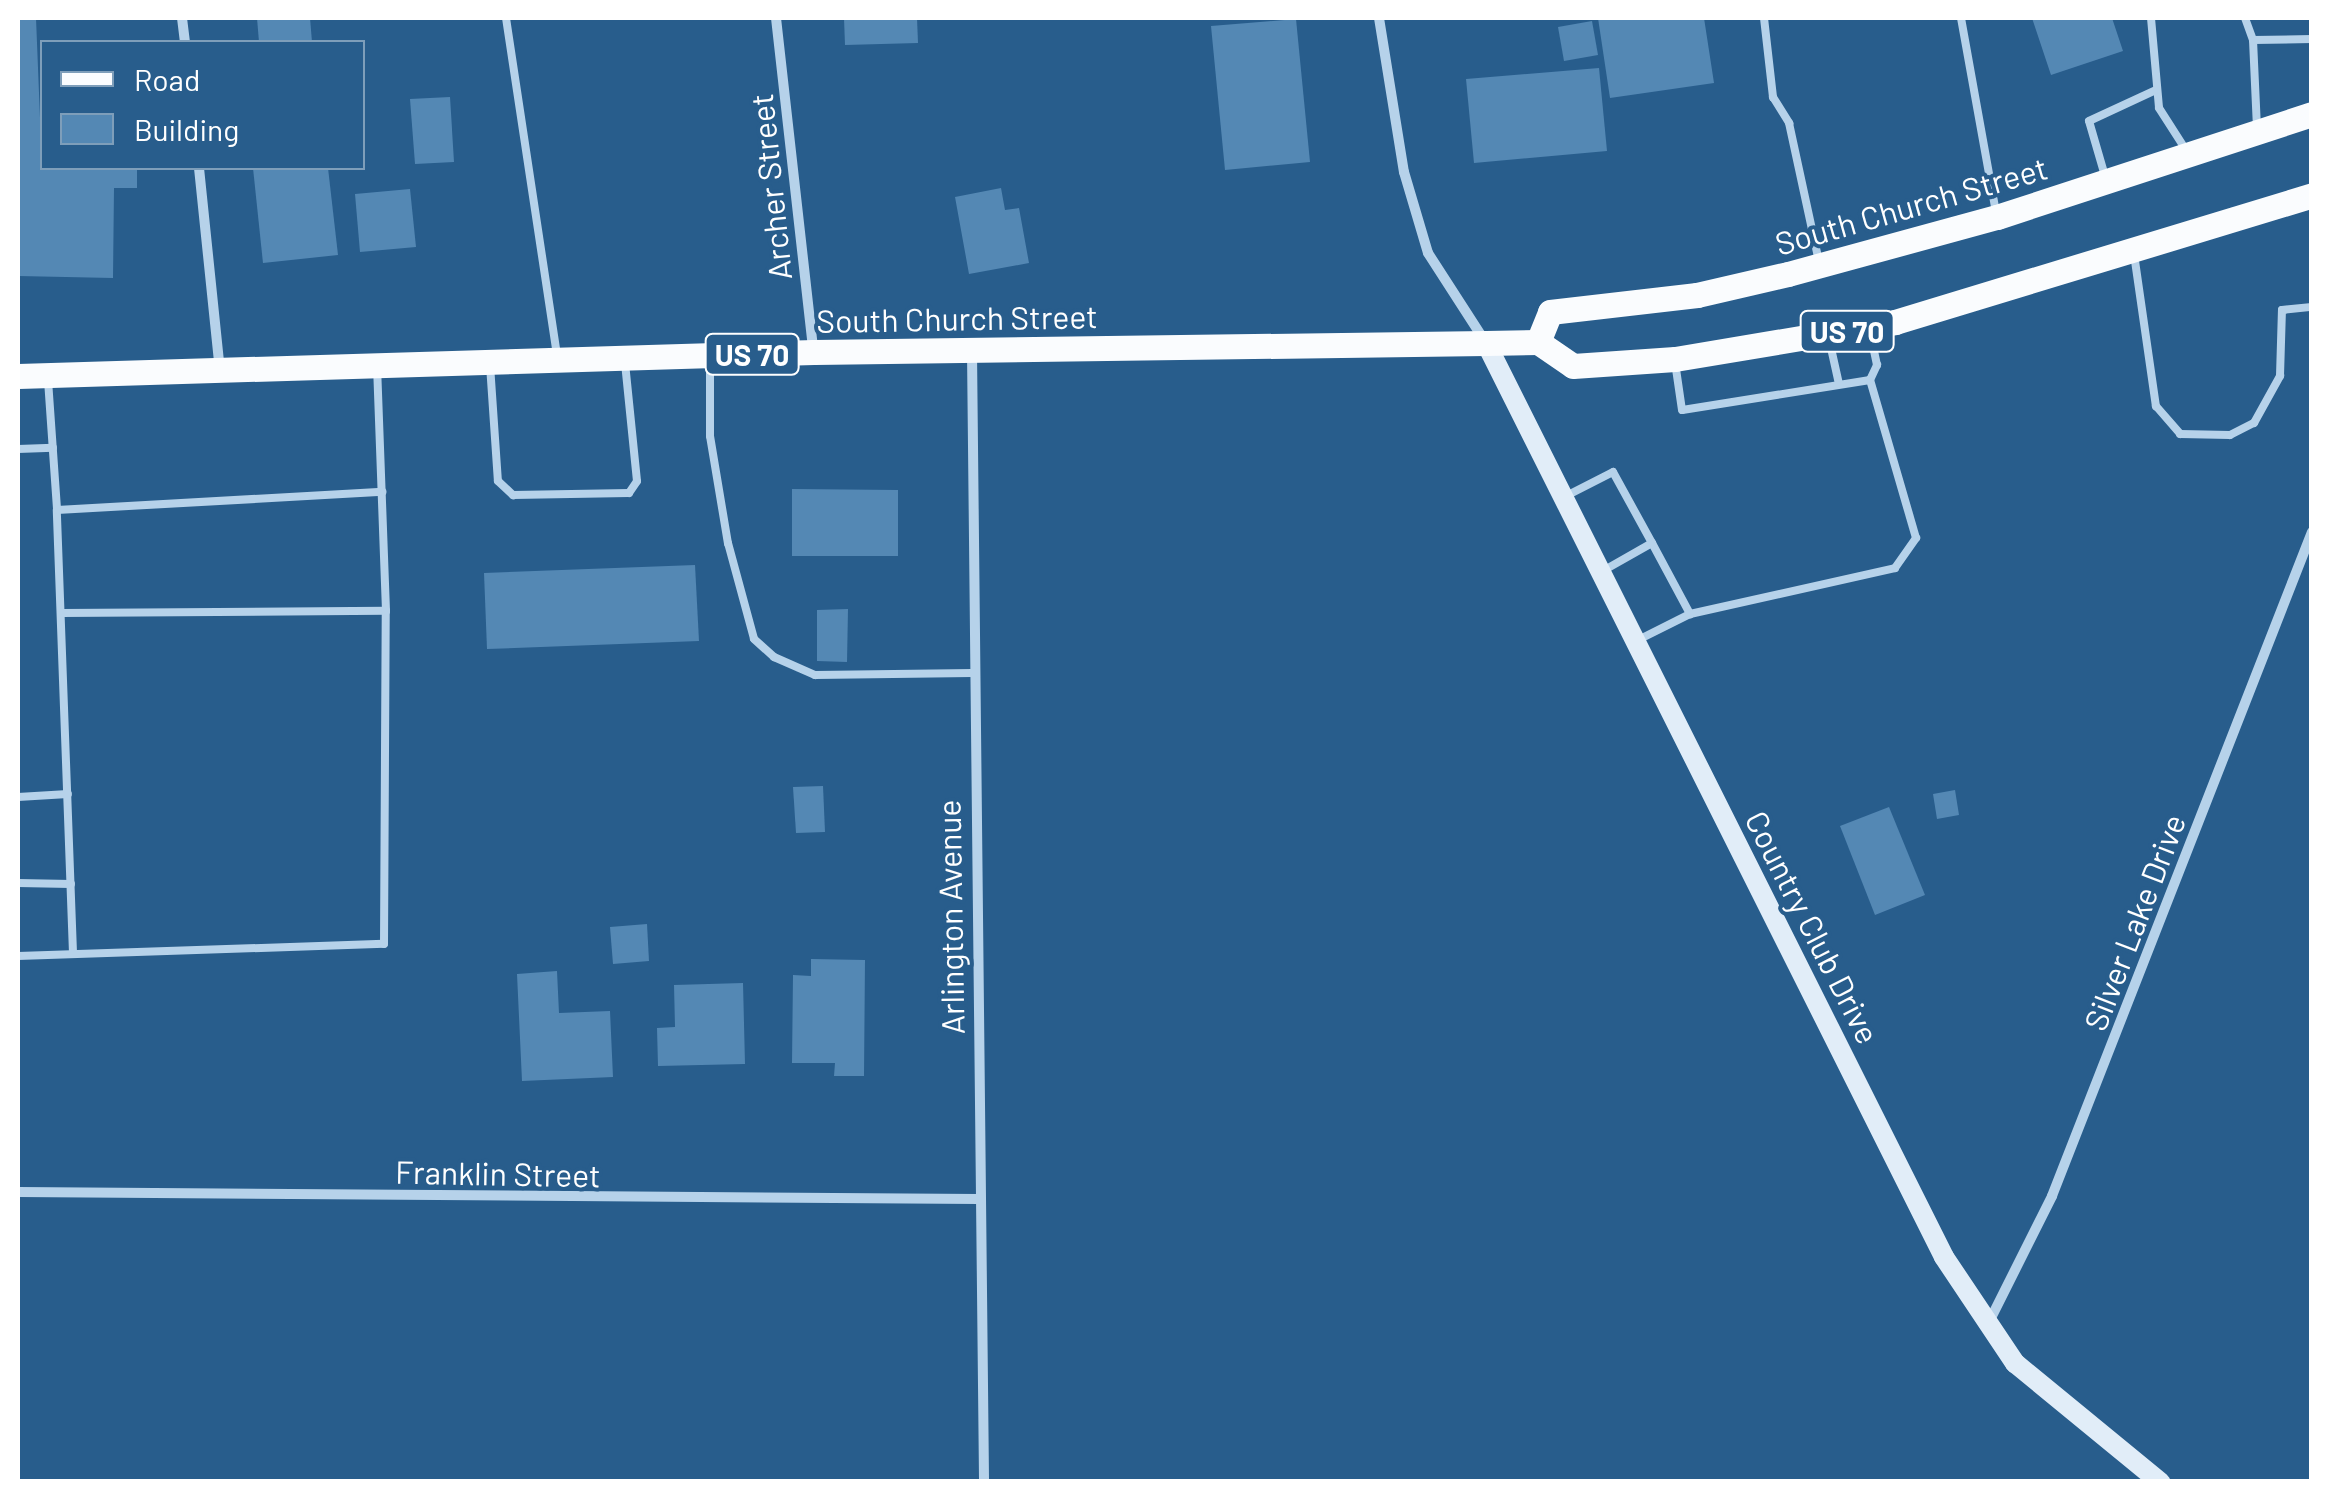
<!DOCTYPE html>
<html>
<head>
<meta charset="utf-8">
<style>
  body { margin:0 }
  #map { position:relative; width:2329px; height:1499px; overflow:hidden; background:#285d8c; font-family:Barlow,sans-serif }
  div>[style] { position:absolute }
  .building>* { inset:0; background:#5488b4 }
  .lane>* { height:8px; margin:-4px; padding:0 4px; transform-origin:4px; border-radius:4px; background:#b6d2ea }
  .street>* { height:10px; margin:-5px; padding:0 5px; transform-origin:5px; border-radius:5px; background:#b6d2ea }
  .secondary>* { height:20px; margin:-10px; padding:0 10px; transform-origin:10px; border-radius:10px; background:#e1edf8 }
  .primary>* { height:25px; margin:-12.5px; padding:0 12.5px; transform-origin:12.5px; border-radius:12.5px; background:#fafcfe }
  span { translate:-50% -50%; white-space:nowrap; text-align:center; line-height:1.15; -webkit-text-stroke:8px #285d8c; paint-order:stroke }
  .shield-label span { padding:2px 8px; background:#285d8c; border:2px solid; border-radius:8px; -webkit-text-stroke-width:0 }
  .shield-label { font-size:30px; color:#fff; font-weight:700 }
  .street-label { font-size:32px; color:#fff }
  .frame { position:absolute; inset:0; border:20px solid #fff; pointer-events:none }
  .legend { position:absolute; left:40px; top:40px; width:325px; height:130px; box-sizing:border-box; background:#285d8c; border:2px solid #7e9eba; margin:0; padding:12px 18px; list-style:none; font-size:30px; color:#fff }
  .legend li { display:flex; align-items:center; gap:20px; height:50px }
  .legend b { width:50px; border:2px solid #7e9eba }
</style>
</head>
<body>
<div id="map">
  <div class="building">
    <div style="clip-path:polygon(18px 18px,36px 18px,42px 168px,137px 168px,137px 188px,114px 188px,113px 278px,18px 276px)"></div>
    <div style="clip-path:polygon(257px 18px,310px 18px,312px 42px,259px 42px)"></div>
    <div style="clip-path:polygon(844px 18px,917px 18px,918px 43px,845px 45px)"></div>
    <div style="clip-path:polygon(1598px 18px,1704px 18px,1714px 83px,1610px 98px)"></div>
    <div style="clip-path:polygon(2032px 18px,2112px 18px,2123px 51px,2051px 75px)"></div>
    <div style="clip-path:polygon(1296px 19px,1310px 162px,1225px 170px,1211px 26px)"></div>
    <div style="clip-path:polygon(1592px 21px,1598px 55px,1564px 61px,1558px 27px)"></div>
    <div style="clip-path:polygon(1599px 68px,1607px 151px,1474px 163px,1466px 79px)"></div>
    <div style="clip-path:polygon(450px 97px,454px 162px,415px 164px,410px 99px)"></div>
    <div style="clip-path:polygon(253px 168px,328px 168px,338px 255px,263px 263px)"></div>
    <div style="clip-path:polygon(1001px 188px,1005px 210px,1019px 208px,1029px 263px,969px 274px,955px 197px)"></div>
    <div style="clip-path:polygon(410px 189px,416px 247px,360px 252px,355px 194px)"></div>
    <div style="clip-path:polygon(792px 489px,898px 490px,898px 556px,792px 556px)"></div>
    <div style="clip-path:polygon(695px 565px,699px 641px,487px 649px,484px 573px)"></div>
    <div style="clip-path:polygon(848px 609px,847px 662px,817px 661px,817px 610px)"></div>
    <div style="clip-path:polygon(823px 786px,825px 832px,796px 833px,793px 787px)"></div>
    <div style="clip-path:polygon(1955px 790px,1959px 815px,1937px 819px,1933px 794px)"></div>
    <div style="clip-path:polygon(1889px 807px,1925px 895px,1875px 915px,1840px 826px)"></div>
    <div style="clip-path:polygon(647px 924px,649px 961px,613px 964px,610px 927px)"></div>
    <div style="clip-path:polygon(811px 959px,865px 960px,864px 1076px,834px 1076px,835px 1063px,792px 1063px,793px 975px,811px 976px)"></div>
    <div style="clip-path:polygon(557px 971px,559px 1013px,610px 1011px,613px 1077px,522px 1081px,517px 974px)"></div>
    <div style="clip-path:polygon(743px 983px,745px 1064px,658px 1066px,657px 1028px,675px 1027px,674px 985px)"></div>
  </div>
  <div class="lane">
    <div style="left:506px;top:18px;width:341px;rotate:81.4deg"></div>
    <div style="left:1764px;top:18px;width:80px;rotate:83.5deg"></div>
    <div style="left:1773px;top:97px;width:31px;rotate:58deg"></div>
    <div style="left:1789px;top:123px;width:142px;rotate:77.8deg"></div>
    <div style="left:1961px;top:18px;width:198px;rotate:79.8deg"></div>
    <div style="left:2151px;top:18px;width:90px;rotate:84.9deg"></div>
    <div style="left:2159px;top:108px;width:50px;rotate:57.3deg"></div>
    <div style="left:2245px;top:18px;width:23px;rotate:70deg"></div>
    <div style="left:2253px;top:40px;width:87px;rotate:87.4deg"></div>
    <div style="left:2253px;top:40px;width:59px;rotate:-1deg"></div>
    <div style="left:2105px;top:176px;width:57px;rotate:-106.2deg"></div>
    <div style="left:2089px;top:121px;width:74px;rotate:-24.8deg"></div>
    <div style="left:2134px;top:254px;width:154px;rotate:81.8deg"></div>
    <div style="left:2156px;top:406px;width:37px;rotate:49deg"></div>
    <div style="left:2180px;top:434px;width:50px;rotate:1.1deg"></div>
    <div style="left:2230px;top:435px;width:27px;rotate:-27deg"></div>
    <div style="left:2254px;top:423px;width:54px;rotate:-61deg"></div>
    <div style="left:2280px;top:376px;width:66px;rotate:-88.3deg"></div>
    <div style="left:2282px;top:310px;width:30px;rotate:-6deg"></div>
    <div style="left:1829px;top:339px;width:46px;rotate:77.5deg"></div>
    <div style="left:710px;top:360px;width:76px;rotate:90deg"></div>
    <div style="left:710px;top:436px;width:109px;rotate:80.5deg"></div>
    <div style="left:728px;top:543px;width:99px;rotate:74.8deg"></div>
    <div style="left:754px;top:639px;width:27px;rotate:42deg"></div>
    <div style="left:774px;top:657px;width:45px;rotate:23.7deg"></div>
    <div style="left:815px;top:675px;width:157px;rotate:-0.7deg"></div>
    <div style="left:490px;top:365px;width:116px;rotate:86.1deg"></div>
    <div style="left:498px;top:481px;width:21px;rotate:43deg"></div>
    <div style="left:513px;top:495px;width:116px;rotate:-1deg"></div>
    <div style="left:629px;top:493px;width:14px;rotate:-56deg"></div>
    <div style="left:637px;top:481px;width:119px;rotate:-95.8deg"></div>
    <div style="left:48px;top:380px;width:130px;rotate:86deg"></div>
    <div style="left:1870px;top:380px;width:17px;rotate:-65deg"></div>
    <div style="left:1877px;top:365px;width:34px;rotate:-102deg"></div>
    <div style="left:18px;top:449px;width:35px;rotate:-2deg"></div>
    <div style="left:1564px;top:497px;width:55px;rotate:-27deg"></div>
    <div style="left:1613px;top:472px;width:81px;rotate:61.2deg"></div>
    <div style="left:1652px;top:543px;width:59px;rotate:150.4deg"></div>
    <div style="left:1652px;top:543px;width:81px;rotate:61.8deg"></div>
    <div style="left:1690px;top:614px;width:210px;rotate:-12.6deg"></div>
    <div style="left:1895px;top:568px;width:37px;rotate:-55deg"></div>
    <div style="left:1916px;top:538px;width:165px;rotate:-106.2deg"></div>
    <div style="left:1870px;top:380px;width:190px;rotate:170.9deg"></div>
    <div style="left:1682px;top:410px;width:49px;rotate:-98.3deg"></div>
    <div style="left:61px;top:613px;width:325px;rotate:-0.4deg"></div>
    <div style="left:1636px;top:641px;width:60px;rotate:-26.6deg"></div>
    <div style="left:18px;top:797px;width:50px;rotate:-3.4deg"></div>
    <div style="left:18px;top:883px;width:53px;rotate:1.1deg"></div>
    <div style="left:73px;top:953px;width:443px;rotate:-92.1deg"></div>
    <div style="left:57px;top:510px;width:326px;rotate:-3.2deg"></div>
    <div style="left:18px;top:956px;width:366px;rotate:-1.9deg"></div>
    <div style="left:384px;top:944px;width:333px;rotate:-89.7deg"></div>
    <div style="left:386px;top:611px;width:240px;rotate:-92.1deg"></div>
  </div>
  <div class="street">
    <div style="left:182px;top:18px;width:24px;rotate:83deg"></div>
    <div style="left:776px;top:18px;width:333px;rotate:83.6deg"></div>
    <div style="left:1379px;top:18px;width:156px;rotate:80.8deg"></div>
    <div style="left:1404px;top:172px;width:84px;rotate:73.5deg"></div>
    <div style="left:1428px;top:253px;width:103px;rotate:57.2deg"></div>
    <div style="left:199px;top:168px;width:203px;rotate:84.1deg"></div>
    <div style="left:972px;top:352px;width:1130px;rotate:89.39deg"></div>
    <div style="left:18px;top:1192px;width:961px;rotate:0.42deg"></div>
    <div style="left:1989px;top:1322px;width:141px;rotate:-63.4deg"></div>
    <div style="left:2052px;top:1196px;width:713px;rotate:-68.62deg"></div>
  </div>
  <div class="secondary">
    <div style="left:1486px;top:343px;width:1022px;rotate:63.38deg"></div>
    <div style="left:1944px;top:1257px;width:128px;rotate:56.2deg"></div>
    <div style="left:2015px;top:1363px;width:188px;rotate:39.4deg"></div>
  </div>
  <div class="primary">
    <div style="left:1538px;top:342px;width:32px;rotate:-68deg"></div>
    <div style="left:1550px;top:312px;width:148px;rotate:-6.6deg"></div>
    <div style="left:1697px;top:295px;width:93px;rotate:-13deg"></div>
    <div style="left:1788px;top:274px;width:217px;rotate:-15.3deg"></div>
    <div style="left:1997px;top:217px;width:331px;rotate:-18.1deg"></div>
    <div style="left:18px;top:376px;width:796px;rotate:-1.73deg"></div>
    <div style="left:814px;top:352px;width:672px;rotate:-0.77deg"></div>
    <div style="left:1486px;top:343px;width:52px;rotate:-1.1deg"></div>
    <div style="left:1538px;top:342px;width:42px;rotate:34.4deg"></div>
    <div style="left:1573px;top:366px;width:102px;rotate:-3.9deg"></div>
    <div style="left:1675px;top:359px;width:223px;rotate:-9.5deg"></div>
    <div style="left:1895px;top:322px;width:436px;rotate:-16.9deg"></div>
  </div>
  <div class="shield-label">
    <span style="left:1847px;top:331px">US 70</span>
    <span style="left:752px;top:354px">US 70</span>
  </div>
  <div class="street-label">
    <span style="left:770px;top:187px;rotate:-96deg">Archer Street</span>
    <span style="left:1911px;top:205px;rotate:-16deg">South Church Street</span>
    <span style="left:957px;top:318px;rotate:-1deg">South Church Street</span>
    <span style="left:950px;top:917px;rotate:-91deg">Arlington Avenue</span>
    <span style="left:2134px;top:922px;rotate:-69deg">Silver Lake Drive</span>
    <span style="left:1813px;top:927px;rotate:63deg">Country Club Drive</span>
    <span style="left:498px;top:1173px;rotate:1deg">Franklin Street</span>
  </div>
  <div class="frame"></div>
  <ul class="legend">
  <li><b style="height:12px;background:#fafcfe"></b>Road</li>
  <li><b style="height:28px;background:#5488b4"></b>Building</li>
  </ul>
</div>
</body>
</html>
